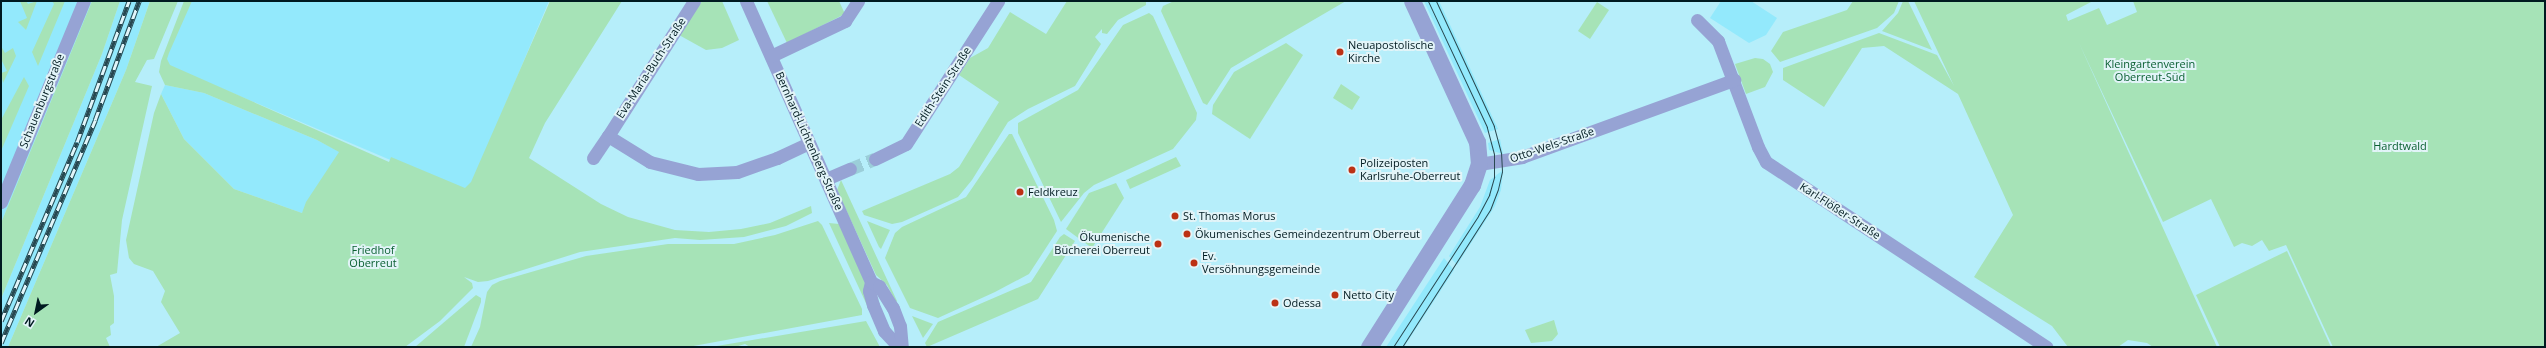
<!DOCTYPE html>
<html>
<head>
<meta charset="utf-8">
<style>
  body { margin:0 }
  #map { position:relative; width:2546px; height:348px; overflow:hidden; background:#b6eefa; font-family:"Open Sans",sans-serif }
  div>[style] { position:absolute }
  .built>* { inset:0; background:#93e9fc }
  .green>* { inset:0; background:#a6e3b7 }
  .minor-tunnel>* { height:13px; margin-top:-6.5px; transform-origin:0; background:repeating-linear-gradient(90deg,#9bced9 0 13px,transparent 0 19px) }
  .minor>* { height:13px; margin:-6.5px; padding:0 6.5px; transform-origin:6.5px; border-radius:6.5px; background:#96a3d4 }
  .tertiary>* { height:17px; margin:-8.5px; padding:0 8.5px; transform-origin:8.5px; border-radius:8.5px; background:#96a3d4 }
  .tram>* { height:1px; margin:-0.5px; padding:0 0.5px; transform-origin:0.5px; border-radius:0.5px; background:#284850 }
  .rail>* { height:4.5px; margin-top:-2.25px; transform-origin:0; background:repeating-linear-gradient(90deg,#e2f4f8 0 9px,#284850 0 18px); box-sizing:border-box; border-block:1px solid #284850 }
  .dots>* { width:11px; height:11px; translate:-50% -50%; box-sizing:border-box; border:2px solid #e2f4f8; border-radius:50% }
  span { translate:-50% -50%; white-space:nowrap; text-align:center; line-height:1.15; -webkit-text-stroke:4px #e2f4f8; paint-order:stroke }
  .poi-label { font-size:11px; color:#001a20 }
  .left { translate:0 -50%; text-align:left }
  .right { translate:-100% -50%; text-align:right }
  .park-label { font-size:11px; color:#0a5f32 }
  .street-label { font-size:11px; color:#001a20 }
  .frame { position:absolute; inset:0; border:2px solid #001a20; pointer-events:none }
  .north { position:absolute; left:16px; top:292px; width:40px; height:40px; -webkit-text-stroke:3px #e2f4f8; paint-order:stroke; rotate:213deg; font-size:11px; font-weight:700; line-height:16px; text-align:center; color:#001a20 }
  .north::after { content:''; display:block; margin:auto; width:14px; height:18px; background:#001a20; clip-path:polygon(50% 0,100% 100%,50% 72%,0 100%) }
</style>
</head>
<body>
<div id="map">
  <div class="built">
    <div style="clip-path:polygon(1px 1px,92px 1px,1px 223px)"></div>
    <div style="clip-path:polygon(120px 1px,150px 1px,126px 70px,8px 347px,1px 347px,1px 299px,102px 54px)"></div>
    <div style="clip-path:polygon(189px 1px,549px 1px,468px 193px,162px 63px)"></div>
    <div style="clip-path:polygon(1424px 1px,1439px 1px,1498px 129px,1485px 133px)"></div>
    <div style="clip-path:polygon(1721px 1px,1751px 1px,1777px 18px,1766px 35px,1749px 43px,1710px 18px)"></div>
    <div style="clip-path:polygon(165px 85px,204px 93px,317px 140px,342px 153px,302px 213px,234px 189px,184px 139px,161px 94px)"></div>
    <div style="clip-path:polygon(1500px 139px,1503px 154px,1489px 150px,1488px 143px)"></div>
    <div style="clip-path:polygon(1503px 170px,1501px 190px,1495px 206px,1457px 265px,1449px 256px,1480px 207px,1490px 180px)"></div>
    <div style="clip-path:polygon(1444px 258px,1454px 270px,1404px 347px,1386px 347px)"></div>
  </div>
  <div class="green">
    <div style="clip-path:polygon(20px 1px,26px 1px,28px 4px,37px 1px,26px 30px,18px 22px,27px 18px)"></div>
    <div style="clip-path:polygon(52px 1px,65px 1px,38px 66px,32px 52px,54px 4px)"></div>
    <div style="clip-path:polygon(92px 1px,120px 1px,102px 54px,1px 299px,1px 223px)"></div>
    <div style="clip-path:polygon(150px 1px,178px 1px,154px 59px,147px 60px,135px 82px,152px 86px,122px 220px,117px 273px,110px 275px,114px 296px,114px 323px,110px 326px,111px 335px,106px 338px,110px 347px,8px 347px,126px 70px)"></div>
    <div style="clip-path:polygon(184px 1px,192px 1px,169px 53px,167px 59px,170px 65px,389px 162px,391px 157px,465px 188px,471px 182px,550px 1px,622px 1px,545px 123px,529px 158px,601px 204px,628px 217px,675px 230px,709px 232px,741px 229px,770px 223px,811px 206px,812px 213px,786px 226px,744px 237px,700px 240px,675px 238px,580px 252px,488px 281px,478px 282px,464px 277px,472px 283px,473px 288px,440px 321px,405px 347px,156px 347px,180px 333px,161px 302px,165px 291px,153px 271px,134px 264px,129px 258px,126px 240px,154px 113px,161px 94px,184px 139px,234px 189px,302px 213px,306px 202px,339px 152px,317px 140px,204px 93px,165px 85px,159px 72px,161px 61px)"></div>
    <div style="clip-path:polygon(702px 1px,722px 1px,739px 40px,722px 48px,706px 50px,679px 35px)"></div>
    <div style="clip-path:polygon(767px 1px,839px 1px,845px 14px,787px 43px)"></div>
    <div style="clip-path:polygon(1067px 1px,1146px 1px,1146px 5px,1118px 20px,1107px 34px,1102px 33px,1102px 29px,1095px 37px,1101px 44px,1075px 86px,1028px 109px,1008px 122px,972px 180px,958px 197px,902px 222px,892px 224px,864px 215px,862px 211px,950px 174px,959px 167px,999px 102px,959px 75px,970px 58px,988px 48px,1010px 12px,1046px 34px)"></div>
    <div style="clip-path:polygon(1174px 1px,1346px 1px,1231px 68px,1207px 105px,1203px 103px,1161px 11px,1163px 6px)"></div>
    <div style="clip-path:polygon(1853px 1px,1899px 1px,1894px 13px,1877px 28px,1780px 62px,1771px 51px,1783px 32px,1847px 10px)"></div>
    <div style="clip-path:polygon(1903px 1px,1908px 1px,1932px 50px,1882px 31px,1898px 13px)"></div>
    <div style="clip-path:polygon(1914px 1px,2093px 1px,2066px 15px,2068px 21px,2099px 8px,2107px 25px,2137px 12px,2133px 1px,2545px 1px,2545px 347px,2333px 347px,2286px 245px,2269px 251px,2262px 240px,2252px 246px,2242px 243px,2234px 247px,2211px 199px,2163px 222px,2079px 43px,2217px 347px,2153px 347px,2147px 343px,2128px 340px,2118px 347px,2068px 347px,2052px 326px,1974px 277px,2013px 215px,1958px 94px,1884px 46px,1862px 48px,1824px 107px,1783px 80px,1783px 68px,1879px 33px,1937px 55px,1954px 86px)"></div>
    <div style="clip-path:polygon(1597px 2px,1609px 10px,1590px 39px,1578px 31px)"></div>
    <div style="clip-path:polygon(1149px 13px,1153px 16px,1197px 113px,1196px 120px,1173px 149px,1094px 185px,1084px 193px,1061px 222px,1018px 133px,1018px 123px,1078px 90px,1123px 25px)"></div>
    <div style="clip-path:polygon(1286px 43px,1303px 55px,1250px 139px,1212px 114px,1213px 105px,1234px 72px)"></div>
    <div style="clip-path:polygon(1px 46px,5px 53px,13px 48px,16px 56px,3px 83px,1px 73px,7px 71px,1px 59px)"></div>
    <div style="clip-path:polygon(1755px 58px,1763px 59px,1770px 64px,1773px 72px,1765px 87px,1746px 94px,1735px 64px)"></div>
    <div style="clip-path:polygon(24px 77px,29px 86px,1px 151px,1px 120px)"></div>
    <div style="clip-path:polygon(1341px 84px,1360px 97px,1352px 110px,1333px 98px)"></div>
    <div style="clip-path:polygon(1009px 134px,1012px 134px,1054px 220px,1057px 231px,1029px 274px,995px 292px,938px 318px,910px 308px,885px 258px,895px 233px,902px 227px,966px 197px)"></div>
    <div style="clip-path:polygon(1176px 157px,1181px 166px,1130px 189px,1126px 180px)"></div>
    <div style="clip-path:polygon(841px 180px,897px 301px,896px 302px,887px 285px,876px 275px,837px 190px)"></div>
    <div style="clip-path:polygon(1116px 183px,1124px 198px,1092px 248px,1066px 229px,1089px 193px)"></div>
    <div style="clip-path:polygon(818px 221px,822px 225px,862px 309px,862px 315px,688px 347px,471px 347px,480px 327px,487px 292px,492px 285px,500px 281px,586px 256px,668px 244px,734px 244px,775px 235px)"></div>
    <div style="clip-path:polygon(867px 221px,890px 230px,881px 249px,879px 247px)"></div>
    <div style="clip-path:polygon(829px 223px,839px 224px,864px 279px,871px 314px)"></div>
    <div style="clip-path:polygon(1064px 234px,1075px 241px,1038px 299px,927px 347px,925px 343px,938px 322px,1031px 282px,1060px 237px)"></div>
    <div style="clip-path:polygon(2287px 251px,2331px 347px,2220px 347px,2196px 295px)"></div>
    <div style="clip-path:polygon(476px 295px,481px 298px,481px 302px,464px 347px,415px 347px)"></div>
    <div style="clip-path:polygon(912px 316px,933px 324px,923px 338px)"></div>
    <div style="clip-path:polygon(1554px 320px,1558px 334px,1552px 341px,1531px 343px,1525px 330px)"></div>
    <div style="clip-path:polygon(866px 321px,880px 347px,750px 347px,745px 344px,735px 347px,711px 347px)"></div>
  </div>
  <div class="minor-tunnel">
    <div style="left:850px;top:169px;width:27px;rotate:-22deg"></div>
  </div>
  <div class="minor">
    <div style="left:694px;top:1px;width:160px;rotate:122.5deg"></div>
    <div style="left:608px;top:136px;width:49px;rotate:31.8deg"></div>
    <div style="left:650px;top:162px;width:49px;rotate:14deg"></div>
    <div style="left:698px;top:174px;width:39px;rotate:-3deg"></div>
    <div style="left:737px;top:172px;width:42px;rotate:-19.3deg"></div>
    <div style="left:777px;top:158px;width:35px;rotate:-25deg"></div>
    <div style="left:746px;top:1px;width:308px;rotate:66deg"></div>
    <div style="left:871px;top:282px;width:9px;rotate:103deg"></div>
    <div style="left:869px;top:291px;width:15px;rotate:74deg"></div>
    <div style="left:873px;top:305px;width:28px;rotate:67deg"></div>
    <div style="left:884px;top:331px;width:22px;rotate:47deg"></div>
    <div style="left:1697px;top:20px;width:30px;rotate:45deg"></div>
    <div style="left:1718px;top:41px;width:113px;rotate:69.3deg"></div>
    <div style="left:1758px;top:147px;width:17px;rotate:62deg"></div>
    <div style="left:1766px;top:162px;width:336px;rotate:33.4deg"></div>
    <div style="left:771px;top:56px;width:82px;rotate:-25.3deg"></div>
    <div style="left:845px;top:21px;width:24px;rotate:-57deg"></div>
    <div style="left:593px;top:158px;width:27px;rotate:-56deg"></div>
    <div style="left:875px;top:159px;width:34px;rotate:-26deg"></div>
    <div style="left:906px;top:144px;width:170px;rotate:-57.2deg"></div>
    <div style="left:1479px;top:164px;width:44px;rotate:-9.2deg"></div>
    <div style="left:1522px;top:157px;width:226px;rotate:-20deg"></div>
    <div style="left:826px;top:179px;width:26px;rotate:-23deg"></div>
    <div style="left:1px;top:202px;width:217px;rotate:-67.6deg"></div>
    <div style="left:871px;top:282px;width:9px;rotate:27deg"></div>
    <div style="left:879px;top:286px;width:26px;rotate:58deg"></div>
    <div style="left:893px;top:308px;width:19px;rotate:69deg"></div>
    <div style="left:900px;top:326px;width:21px;rotate:85deg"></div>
  </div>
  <div class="tertiary">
    <div style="left:1369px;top:347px;width:192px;rotate:-57.6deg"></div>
    <div style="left:1472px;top:185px;width:22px;rotate:-72deg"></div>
    <div style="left:1479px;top:164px;width:22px;rotate:-95deg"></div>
    <div style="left:1477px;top:142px;width:155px;rotate:-114.7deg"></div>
  </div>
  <div class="tram">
    <div style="left:1393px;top:347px;width:156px;rotate:-57deg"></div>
    <div style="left:1478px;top:216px;width:24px;rotate:-62deg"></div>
    <div style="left:1489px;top:195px;width:19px;rotate:-74deg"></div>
    <div style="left:1494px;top:177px;width:23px;rotate:-90deg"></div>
    <div style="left:1494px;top:154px;width:28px;rotate:-105deg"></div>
    <div style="left:1487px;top:127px;width:139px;rotate:-115.1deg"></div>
    <div style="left:1402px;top:347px;width:163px;rotate:-57.3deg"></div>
    <div style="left:1490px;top:210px;width:22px;rotate:-69deg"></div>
    <div style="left:1498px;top:189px;width:18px;rotate:-77deg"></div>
    <div style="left:1502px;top:171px;width:18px;rotate:-93deg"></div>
    <div style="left:1501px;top:153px;width:28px;rotate:-105deg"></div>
    <div style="left:1494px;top:126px;width:138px;rotate:-114.9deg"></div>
  </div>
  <div class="rail">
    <div style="left:1px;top:321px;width:194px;rotate:-67deg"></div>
    <div style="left:77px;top:142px;width:150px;rotate:-69.8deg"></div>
    <div style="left:1px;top:343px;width:242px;rotate:-67.1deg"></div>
    <div style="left:95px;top:120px;width:127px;rotate:-69.7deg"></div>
  </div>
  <div class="dots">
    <div style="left:1340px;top:52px;background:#bc3115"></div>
    <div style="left:1352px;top:170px;background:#bc3115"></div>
    <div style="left:1020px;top:192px;background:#bc3115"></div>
    <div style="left:1175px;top:216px;background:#bc3115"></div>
    <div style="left:1187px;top:234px;background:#bc3115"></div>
    <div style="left:1158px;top:244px;background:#bc3115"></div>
    <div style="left:1194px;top:263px;background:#bc3115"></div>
    <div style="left:1335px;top:295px;background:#bc3115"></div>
    <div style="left:1275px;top:303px;background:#bc3115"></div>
  </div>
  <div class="poi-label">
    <span class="left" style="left:1348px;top:52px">Neuapostolische<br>Kirche</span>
    <span class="left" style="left:1360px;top:170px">Polizeiposten<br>Karlsruhe-Oberreut</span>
    <span class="left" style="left:1028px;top:192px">Feldkreuz</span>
    <span class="left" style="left:1183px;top:216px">St. Thomas Morus</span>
    <span class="left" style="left:1195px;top:234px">Ökumenisches Gemeindezentrum Oberreut</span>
    <span class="right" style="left:1150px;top:244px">Ökumenische<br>Bücherei Oberreut</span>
    <span class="left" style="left:1202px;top:263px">Ev.<br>Versöhnungsgemeinde</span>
    <span class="left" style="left:1343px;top:295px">Netto City</span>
    <span class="left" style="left:1283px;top:303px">Odessa</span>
  </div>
  <div class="park-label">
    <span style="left:2150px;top:71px">Kleingartenverein<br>Oberreut-Süd</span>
    <span style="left:2400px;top:146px">Hardtwald</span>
    <span style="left:373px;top:257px">Friedhof<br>Oberreut</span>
  </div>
  <div class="street-label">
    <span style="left:651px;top:68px;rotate:-57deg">Eva-Maria-Buch-Straße</span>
    <span style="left:943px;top:87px;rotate:-57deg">Edith-Stein-Straße</span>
    <span style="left:42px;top:101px;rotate:-68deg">Schauenburgstraße</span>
    <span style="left:809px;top:141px;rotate:66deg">Bernhard-Lichtenberg-Straße</span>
    <span style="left:1552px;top:145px;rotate:-19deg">Otto-Wels-Straße</span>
    <span style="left:1840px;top:211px;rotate:33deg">Karl-Flößer-Straße</span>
  </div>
  <div class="frame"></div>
  <div class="north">N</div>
</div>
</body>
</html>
